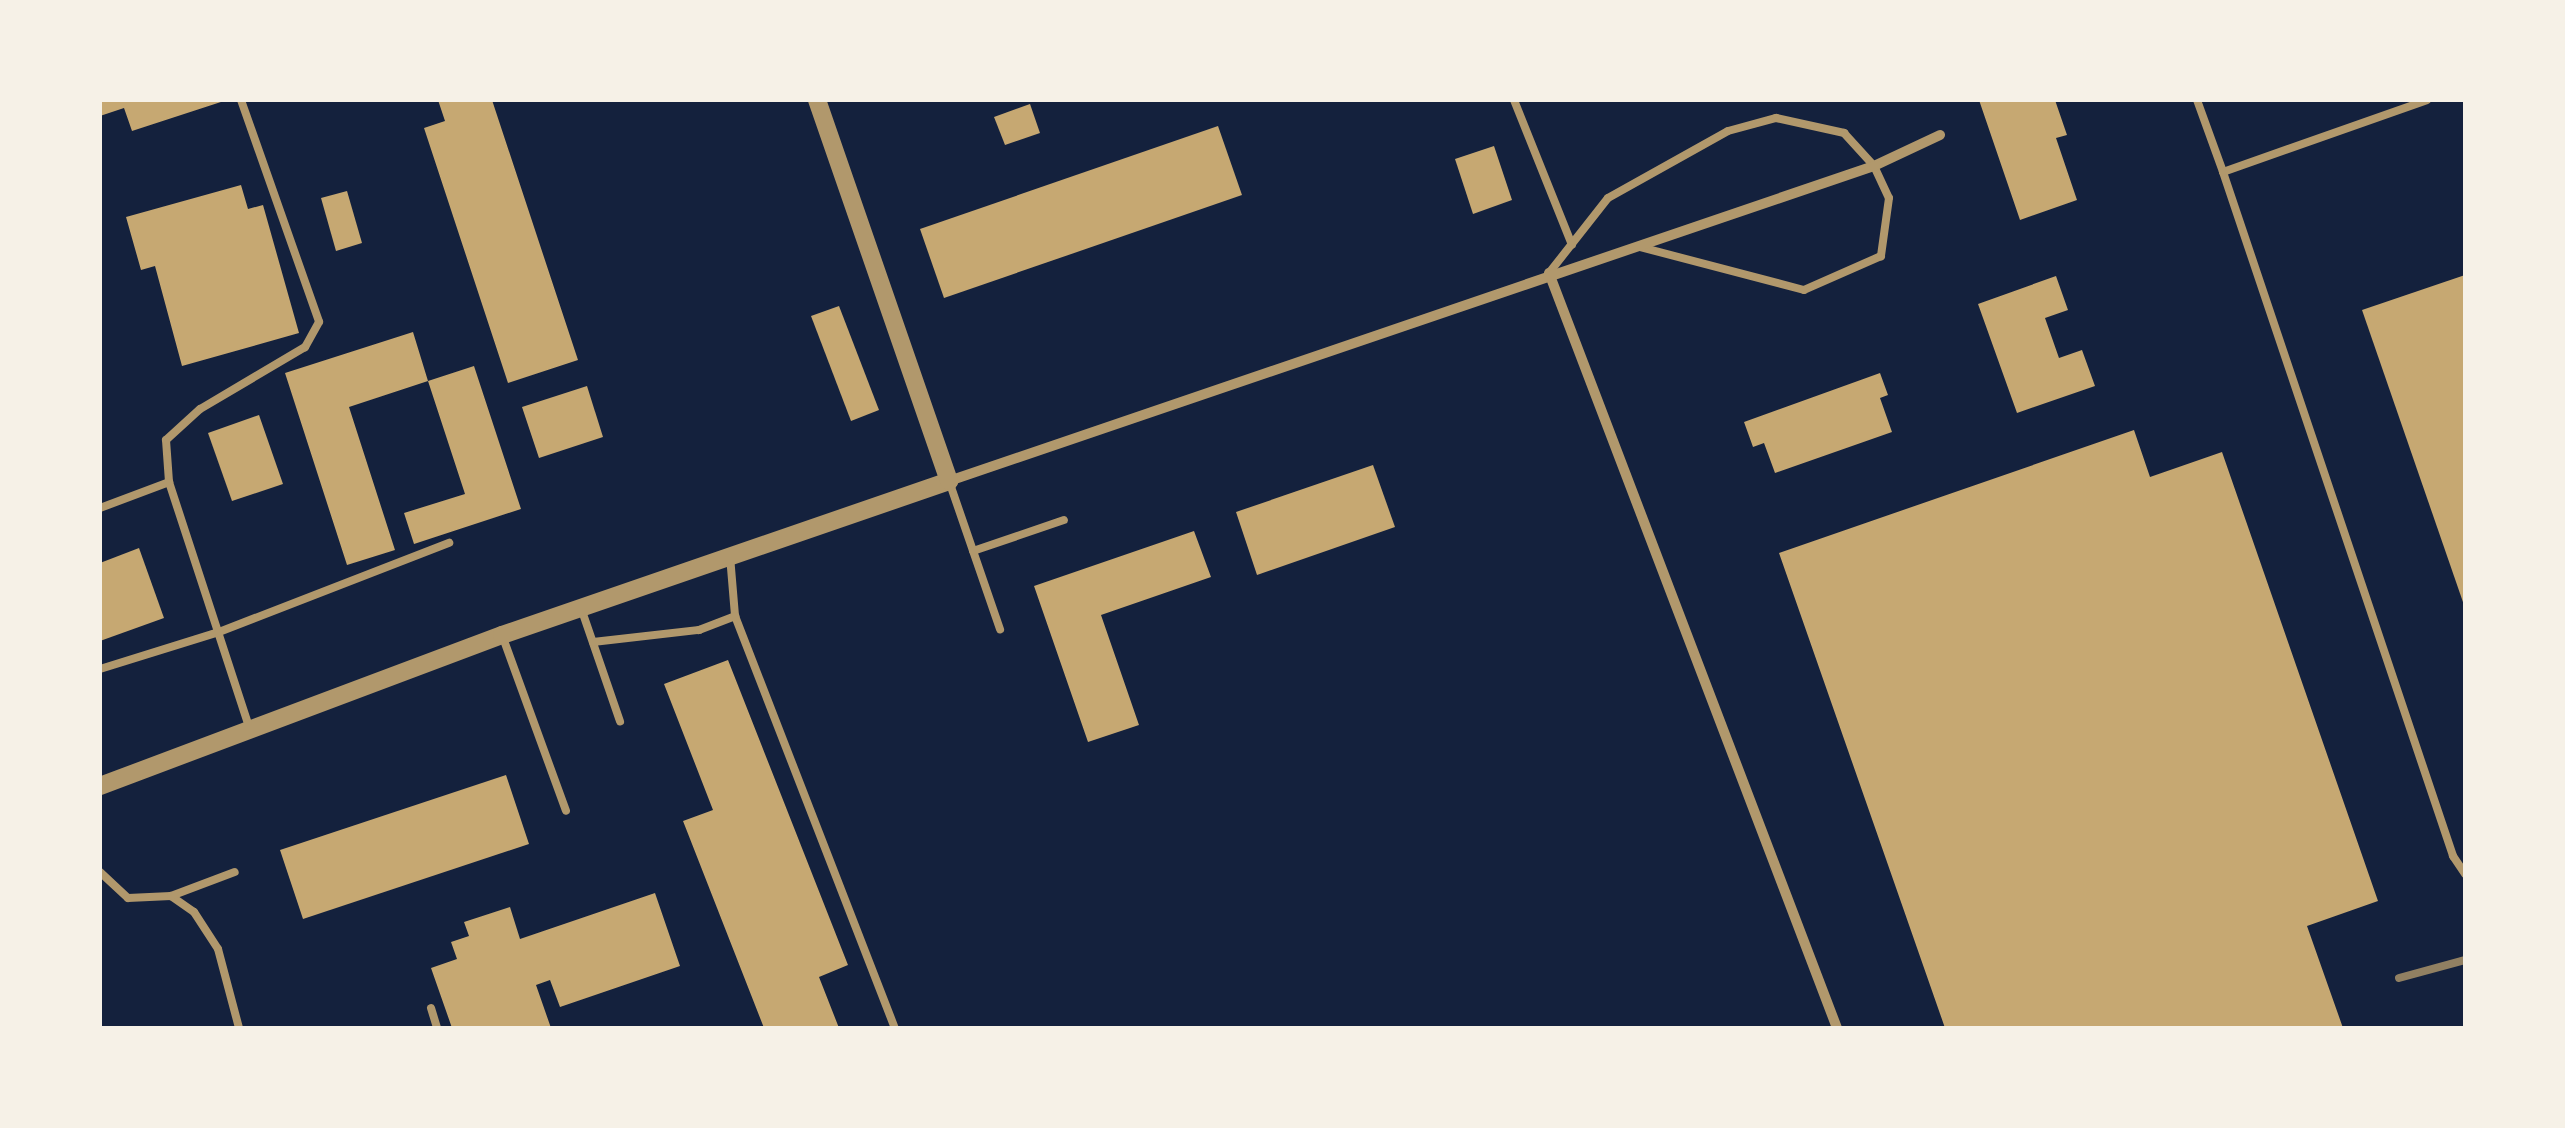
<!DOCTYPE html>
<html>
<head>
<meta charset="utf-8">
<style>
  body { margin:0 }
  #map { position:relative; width:2565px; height:1128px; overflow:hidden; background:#14213d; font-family:Raleway,sans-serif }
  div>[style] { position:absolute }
  .building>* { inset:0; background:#c6a872 }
  .service>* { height:8px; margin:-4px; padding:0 4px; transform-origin:4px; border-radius:4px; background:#b1986c }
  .minor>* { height:10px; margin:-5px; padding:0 5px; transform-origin:5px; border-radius:5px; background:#b1986c }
  .tertiary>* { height:18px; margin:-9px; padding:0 9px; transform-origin:9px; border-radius:9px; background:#b1986c }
  .rail>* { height:8px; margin:-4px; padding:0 4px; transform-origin:4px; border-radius:4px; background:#918062 }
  span { translate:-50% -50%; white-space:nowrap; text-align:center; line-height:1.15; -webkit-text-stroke:8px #f6f1e7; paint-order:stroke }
  .frame { position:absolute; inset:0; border:102px solid #f6f1e7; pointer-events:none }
</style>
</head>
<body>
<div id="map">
  <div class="building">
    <div style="clip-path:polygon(100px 100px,224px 100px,224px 101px,132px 131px,124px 108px,100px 116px)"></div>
    <div style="clip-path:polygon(438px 100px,492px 100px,578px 360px,508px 383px,424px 128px,445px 121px)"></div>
    <div style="clip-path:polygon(1979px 100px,2055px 100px,2067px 135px,2056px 138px,2077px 200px,2020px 220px)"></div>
    <div style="clip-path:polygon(1030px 104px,1040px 133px,1005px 145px,994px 117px)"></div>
    <div style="clip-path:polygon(1218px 126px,1242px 195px,944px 298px,920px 229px)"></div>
    <div style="clip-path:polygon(1494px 146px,1512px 200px,1473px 214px,1455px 159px)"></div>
    <div style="clip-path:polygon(241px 185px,248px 209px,263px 205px,299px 333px,182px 366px,155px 266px,141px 270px,126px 217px)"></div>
    <div style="clip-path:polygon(347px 191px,362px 243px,336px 251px,321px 198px)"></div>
    <div style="clip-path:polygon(2465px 275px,2465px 605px,2464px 605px,2362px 310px)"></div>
    <div style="clip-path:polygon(2056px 276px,2068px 310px,2045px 318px,2059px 358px,2082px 350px,2095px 386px,2017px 413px,1978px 304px)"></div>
    <div style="clip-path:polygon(839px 306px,879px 410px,851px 421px,811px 316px)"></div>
    <div style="clip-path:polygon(413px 332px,428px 381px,349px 407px,395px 550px,347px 565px,285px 373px)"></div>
    <div style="clip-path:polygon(474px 366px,521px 509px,414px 544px,404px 513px,465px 494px,428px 381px)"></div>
    <div style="clip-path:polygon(1880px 373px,1888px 395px,1880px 398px,1892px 432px,1775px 473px,1764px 443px,1753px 447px,1744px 422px)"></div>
    <div style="clip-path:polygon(587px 386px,603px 437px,539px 458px,522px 407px)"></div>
    <div style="clip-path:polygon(259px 415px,283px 484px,232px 501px,208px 433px)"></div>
    <div style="clip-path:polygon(2134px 430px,2150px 477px,2222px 452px,2378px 901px,2307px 926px,2343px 1028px,1945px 1028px,1779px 553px)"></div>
    <div style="clip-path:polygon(1373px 465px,1395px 527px,1257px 575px,1236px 512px)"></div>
    <div style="clip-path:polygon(1194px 531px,1211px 577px,1101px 615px,1139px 725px,1088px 742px,1034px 586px)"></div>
    <div style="clip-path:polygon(139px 548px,164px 618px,100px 641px,100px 563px)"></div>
    <div style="clip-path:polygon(728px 660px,848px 965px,819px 977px,839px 1028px,764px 1028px,683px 821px,713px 810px,664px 684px)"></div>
    <div style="clip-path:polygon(506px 775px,529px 844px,303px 919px,280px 850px)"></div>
    <div style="clip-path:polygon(655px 893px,680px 966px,560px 1007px,550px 980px,536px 985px,551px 1028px,452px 1028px,431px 968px,457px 959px,451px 942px,469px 936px,464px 922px,510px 907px,520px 939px)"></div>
  </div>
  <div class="service">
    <div style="left:241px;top:100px;width:235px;rotate:70.6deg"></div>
    <div style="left:319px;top:322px;width:29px;rotate:119deg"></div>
    <div style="left:305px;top:347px;width:122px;rotate:149.4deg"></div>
    <div style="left:200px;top:409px;width:46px;rotate:137.6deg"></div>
    <div style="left:166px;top:440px;width:42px;rotate:85.9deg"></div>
    <div style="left:169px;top:482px;width:261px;rotate:71.9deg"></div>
    <div style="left:1514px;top:100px;width:156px;rotate:68.2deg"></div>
    <div style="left:2197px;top:100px;width:77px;rotate:70.1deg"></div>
    <div style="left:2223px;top:172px;width:216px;rotate:-19.4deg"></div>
    <div style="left:2223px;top:172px;width:722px;rotate:71.41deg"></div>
    <div style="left:2453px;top:856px;width:22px;rotate:56deg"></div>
    <div style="left:1549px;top:273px;width:95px;rotate:-51.8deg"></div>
    <div style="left:1608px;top:198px;width:137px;rotate:-29.2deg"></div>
    <div style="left:1728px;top:131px;width:50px;rotate:-15.2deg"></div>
    <div style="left:1776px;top:118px;width:70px;rotate:12.4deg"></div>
    <div style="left:1844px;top:133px;width:45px;rotate:47.7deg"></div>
    <div style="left:1874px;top:166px;width:35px;rotate:65deg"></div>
    <div style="left:1889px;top:198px;width:59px;rotate:97.9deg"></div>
    <div style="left:1881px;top:256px;width:84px;rotate:156.2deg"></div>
    <div style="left:1804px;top:290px;width:170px;rotate:-165.3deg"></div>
    <div style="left:949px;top:481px;width:157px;rotate:71deg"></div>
    <div style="left:100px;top:508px;width:74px;rotate:-20.6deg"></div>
    <div style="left:973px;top:551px;width:96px;rotate:-18.8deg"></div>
    <div style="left:730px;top:556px;width:60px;rotate:85.2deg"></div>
    <div style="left:735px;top:616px;width:442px;rotate:68.8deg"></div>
    <div style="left:581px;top:608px;width:120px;rotate:71deg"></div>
    <div style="left:502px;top:635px;width:187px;rotate:70deg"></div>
    <div style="left:593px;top:642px;width:107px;rotate:-6.5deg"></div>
    <div style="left:699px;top:630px;width:39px;rotate:-21deg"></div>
    <div style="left:100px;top:669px;width:125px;rotate:-17.3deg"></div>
    <div style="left:219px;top:632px;width:247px;rotate:-21.2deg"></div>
    <div style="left:100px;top:872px;width:38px;rotate:43deg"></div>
    <div style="left:128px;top:898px;width:43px;rotate:-2.7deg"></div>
    <div style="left:171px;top:896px;width:28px;rotate:35deg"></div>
    <div style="left:194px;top:912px;width:44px;rotate:57deg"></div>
    <div style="left:218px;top:949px;width:82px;rotate:75.1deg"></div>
    <div style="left:171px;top:896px;width:68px;rotate:-20.6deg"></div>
    <div style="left:431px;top:1008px;width:21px;rotate:73deg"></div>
  </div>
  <div class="minor">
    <div style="left:1549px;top:273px;width:808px;rotate:69.12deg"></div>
    <div style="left:949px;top:481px;width:977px;rotate:-18.81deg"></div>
    <div style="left:1874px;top:166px;width:73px;rotate:-25.2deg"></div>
  </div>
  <div class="tertiary">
    <div style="left:100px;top:786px;width:429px;rotate:-20.6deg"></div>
    <div style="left:502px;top:635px;width:473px;rotate:-19deg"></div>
    <div style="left:949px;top:481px;width:403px;rotate:-109.1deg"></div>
  </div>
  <div class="rail">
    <div style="left:2399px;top:978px;width:68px;rotate:-15.3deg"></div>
  </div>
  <div class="frame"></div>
</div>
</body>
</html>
